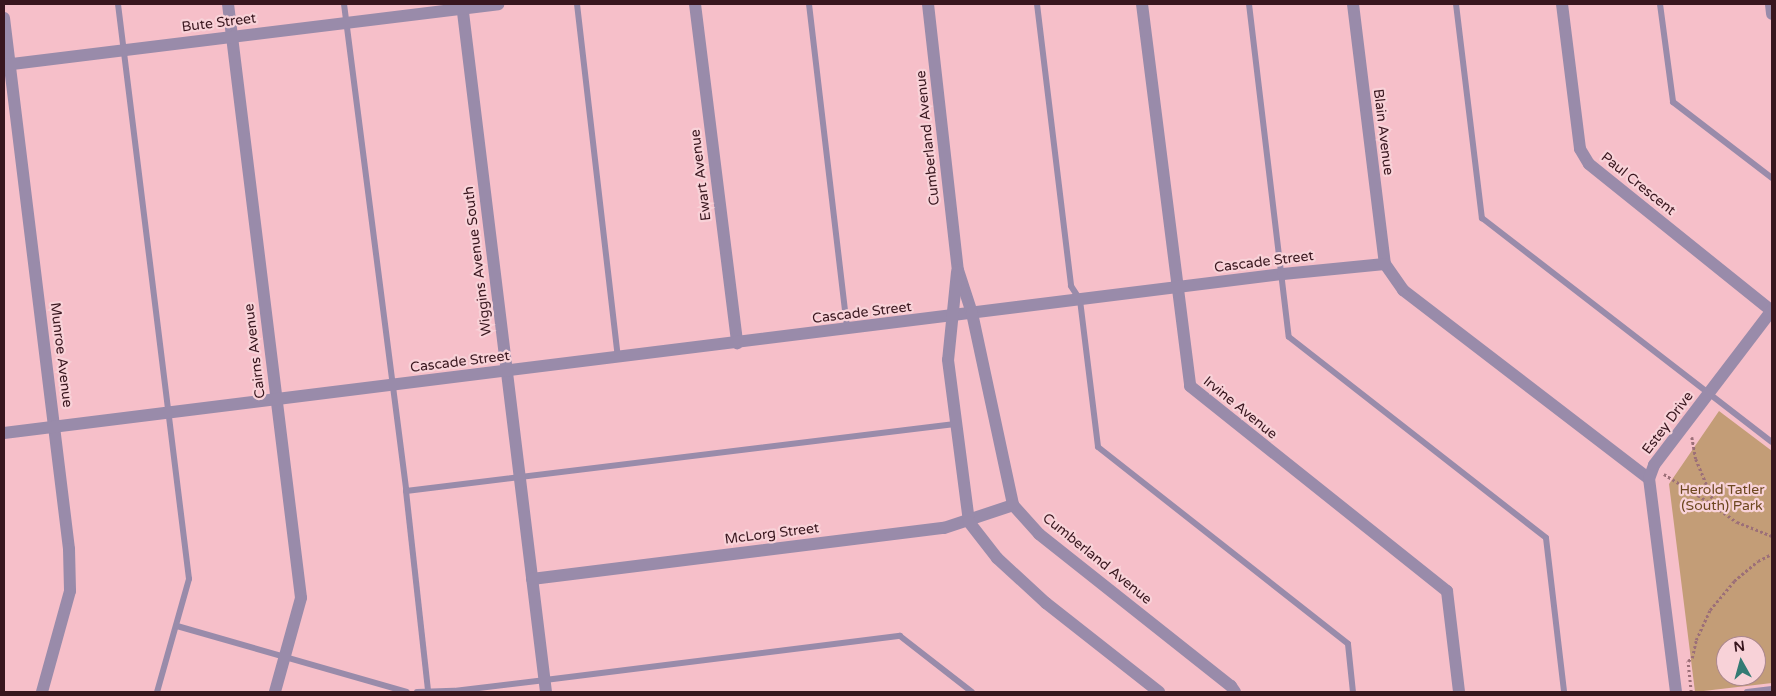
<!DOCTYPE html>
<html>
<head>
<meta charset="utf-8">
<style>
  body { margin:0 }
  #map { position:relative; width:1776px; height:696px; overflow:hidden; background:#f6bfc9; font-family:"Varela Round",sans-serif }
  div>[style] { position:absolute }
  .green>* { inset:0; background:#c39d77 }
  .path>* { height:2.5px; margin-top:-1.25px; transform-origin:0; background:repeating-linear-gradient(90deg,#9c6f78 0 2.5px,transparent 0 5px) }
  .service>* { height:6px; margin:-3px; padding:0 3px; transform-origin:3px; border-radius:3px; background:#998baa }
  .minor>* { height:12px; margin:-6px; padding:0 6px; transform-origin:6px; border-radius:6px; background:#998baa }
  .tertiary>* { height:12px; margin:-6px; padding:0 6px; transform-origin:6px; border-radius:6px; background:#998baa }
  span { translate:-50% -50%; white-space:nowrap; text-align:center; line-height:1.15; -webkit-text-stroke:4.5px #f8d2d8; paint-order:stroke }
  .street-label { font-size:14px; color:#38161e }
  .park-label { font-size:14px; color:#6d4820 }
  .frame { position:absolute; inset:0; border:5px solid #38161e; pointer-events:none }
  .north { position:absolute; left:1716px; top:636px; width:50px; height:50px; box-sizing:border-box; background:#f8d2d8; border:1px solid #ab878e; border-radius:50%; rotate:353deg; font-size:14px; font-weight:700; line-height:20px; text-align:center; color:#38161e }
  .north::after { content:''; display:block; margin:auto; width:18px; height:22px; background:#347b74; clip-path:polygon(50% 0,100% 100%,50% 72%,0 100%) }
</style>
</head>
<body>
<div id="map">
  <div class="green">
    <div style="clip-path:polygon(evenodd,1719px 411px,1772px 451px,1772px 683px,1695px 692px,1669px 484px,1719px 411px,1726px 646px,1756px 646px,1756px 676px,1726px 676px,1726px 646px)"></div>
  </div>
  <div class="path">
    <div style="left:1692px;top:437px;width:22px;rotate:80deg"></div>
    <div style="left:1696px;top:459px;width:52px;rotate:67.4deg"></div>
    <div style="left:1716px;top:507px;width:26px;rotate:36deg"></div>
    <div style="left:1737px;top:522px;width:38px;rotate:22deg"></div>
    <div style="left:1664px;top:474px;width:60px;rotate:32.1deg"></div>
    <div style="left:1691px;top:692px;width:31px;rotate:-96deg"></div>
    <div style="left:1688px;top:661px;width:5px;rotate:-37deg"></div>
    <div style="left:1692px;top:658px;width:18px;rotate:-77deg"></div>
    <div style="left:1696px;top:640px;width:33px;rotate:-65deg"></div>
    <div style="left:1710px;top:610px;width:38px;rotate:-50deg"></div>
    <div style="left:1734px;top:581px;width:31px;rotate:-40deg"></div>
    <div style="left:1758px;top:561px;width:16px;rotate:-27deg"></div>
  </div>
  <div class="service">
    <div style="left:118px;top:4px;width:579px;rotate:82.96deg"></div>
    <div style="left:189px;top:579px;width:117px;rotate:105.8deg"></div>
    <div style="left:344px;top:4px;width:491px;rotate:82.7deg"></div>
    <div style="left:406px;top:491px;width:201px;rotate:83.7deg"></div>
    <div style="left:577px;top:4px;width:354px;rotate:83.4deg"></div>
    <div style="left:809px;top:4px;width:327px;rotate:83.3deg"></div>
    <div style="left:1037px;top:4px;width:284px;rotate:83.1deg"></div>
    <div style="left:1071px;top:286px;width:17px;rotate:57deg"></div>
    <div style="left:1080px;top:300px;width:148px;rotate:83deg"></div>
    <div style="left:1098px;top:447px;width:318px;rotate:38.2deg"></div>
    <div style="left:1348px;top:644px;width:48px;rotate:84.1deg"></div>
    <div style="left:1249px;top:4px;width:335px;rotate:83.2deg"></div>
    <div style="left:1289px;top:337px;width:326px;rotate:38deg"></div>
    <div style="left:1546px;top:538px;width:155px;rotate:83.3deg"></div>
    <div style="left:1456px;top:4px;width:216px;rotate:83.1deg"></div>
    <div style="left:1482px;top:218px;width:366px;rotate:37.7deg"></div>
    <div style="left:1660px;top:4px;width:99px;rotate:82.4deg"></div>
    <div style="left:1673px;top:102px;width:125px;rotate:37.5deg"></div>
    <div style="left:406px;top:491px;width:553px;rotate:-6.96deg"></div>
    <div style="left:177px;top:626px;width:239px;rotate:16deg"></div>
    <div style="left:417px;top:692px;width:37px;rotate:-2deg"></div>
    <div style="left:454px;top:691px;width:92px;rotate:-6.9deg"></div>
    <div style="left:545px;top:680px;width:358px;rotate:-7.1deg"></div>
    <div style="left:900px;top:636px;width:91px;rotate:37.9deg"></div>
    <div style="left:1747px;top:692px;width:25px;rotate:-7deg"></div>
  </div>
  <div class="minor">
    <div style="left:228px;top:4px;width:598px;rotate:82.99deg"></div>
    <div style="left:301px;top:598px;width:98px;rotate:105.5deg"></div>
    <div style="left:462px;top:4px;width:693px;rotate:83.04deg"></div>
    <div style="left:695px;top:4px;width:342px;rotate:82.9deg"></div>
    <div style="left:1142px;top:4px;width:385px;rotate:82.8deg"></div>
    <div style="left:1190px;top:386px;width:329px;rotate:38.6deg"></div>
    <div style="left:1447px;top:591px;width:102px;rotate:83.2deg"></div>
    <div style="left:1353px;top:4px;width:262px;rotate:83deg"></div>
    <div style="left:1385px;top:264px;width:32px;rotate:55deg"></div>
    <div style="left:1403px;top:290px;width:310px;rotate:37.5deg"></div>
    <div style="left:1562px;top:4px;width:146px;rotate:82.9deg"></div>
    <div style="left:1580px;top:149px;width:17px;rotate:59deg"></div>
    <div style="left:1589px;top:164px;width:235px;rotate:38.8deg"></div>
    <div style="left:1771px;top:4px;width:10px;rotate:84deg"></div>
    <div style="left:4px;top:18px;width:535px;rotate:83.02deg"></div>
    <div style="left:69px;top:549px;width:42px;rotate:88.6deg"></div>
    <div style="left:70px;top:591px;width:105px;rotate:105.5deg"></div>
    <div style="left:4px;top:65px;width:498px;rotate:-7deg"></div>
    <div style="left:4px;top:433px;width:1289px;rotate:-7.09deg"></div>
    <div style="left:1283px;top:274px;width:102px;rotate:-5.6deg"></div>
    <div style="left:532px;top:579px;width:415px;rotate:-7.1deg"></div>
    <div style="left:944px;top:528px;width:73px;rotate:-18.4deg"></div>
    <div style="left:1676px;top:692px;width:215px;rotate:-97.2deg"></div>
    <div style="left:1649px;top:479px;width:15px;rotate:-70deg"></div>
    <div style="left:1654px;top:465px;width:195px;rotate:-52.7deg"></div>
  </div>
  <div class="tertiary">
    <div style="left:928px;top:4px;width:268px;rotate:83.6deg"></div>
    <div style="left:958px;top:270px;width:45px;rotate:72deg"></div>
    <div style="left:972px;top:313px;width:196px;rotate:77.9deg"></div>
    <div style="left:1013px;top:505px;width:39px;rotate:48deg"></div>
    <div style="left:1039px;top:534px;width:245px;rotate:38.4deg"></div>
    <div style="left:1231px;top:686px;width:7px;rotate:56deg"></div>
    <div style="left:957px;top:272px;width:88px;rotate:95.8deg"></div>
    <div style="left:948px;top:360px;width:163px;rotate:82.6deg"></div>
    <div style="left:969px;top:522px;width:46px;rotate:52.1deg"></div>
    <div style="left:997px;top:558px;width:67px;rotate:42.6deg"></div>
    <div style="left:1046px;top:603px;width:144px;rotate:38.2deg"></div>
  </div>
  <div class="street-label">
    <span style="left:219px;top:23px;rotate:-7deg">Bute Street</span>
    <span style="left:1383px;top:132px;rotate:83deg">Blain Avenue</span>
    <span style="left:928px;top:138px;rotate:-96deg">Cumberland Avenue</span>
    <span style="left:701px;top:175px;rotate:-97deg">Ewart Avenue</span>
    <span style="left:1638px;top:184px;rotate:39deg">Paul Crescent</span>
    <span style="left:478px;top:261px;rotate:-97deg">Wiggins Avenue South</span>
    <span style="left:1264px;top:262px;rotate:-7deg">Cascade Street</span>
    <span style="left:862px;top:313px;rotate:-7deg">Cascade Street</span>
    <span style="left:255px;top:351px;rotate:-97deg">Cairns Avenue</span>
    <span style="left:61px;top:355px;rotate:83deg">Munroe Avenue</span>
    <span style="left:460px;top:362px;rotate:-7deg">Cascade Street</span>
    <span style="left:1240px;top:408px;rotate:39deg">Irvine Avenue</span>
    <span style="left:1668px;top:423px;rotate:-53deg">Estey Drive</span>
    <span style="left:772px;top:534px;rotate:-7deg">McLorg Street</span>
    <span style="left:1097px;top:559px;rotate:39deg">Cumberland Avenue</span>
  </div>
  <div class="park-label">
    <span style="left:1722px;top:498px">Herold Tatler<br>(South) Park</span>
  </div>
  <div class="frame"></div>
  <div class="north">N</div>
</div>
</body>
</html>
